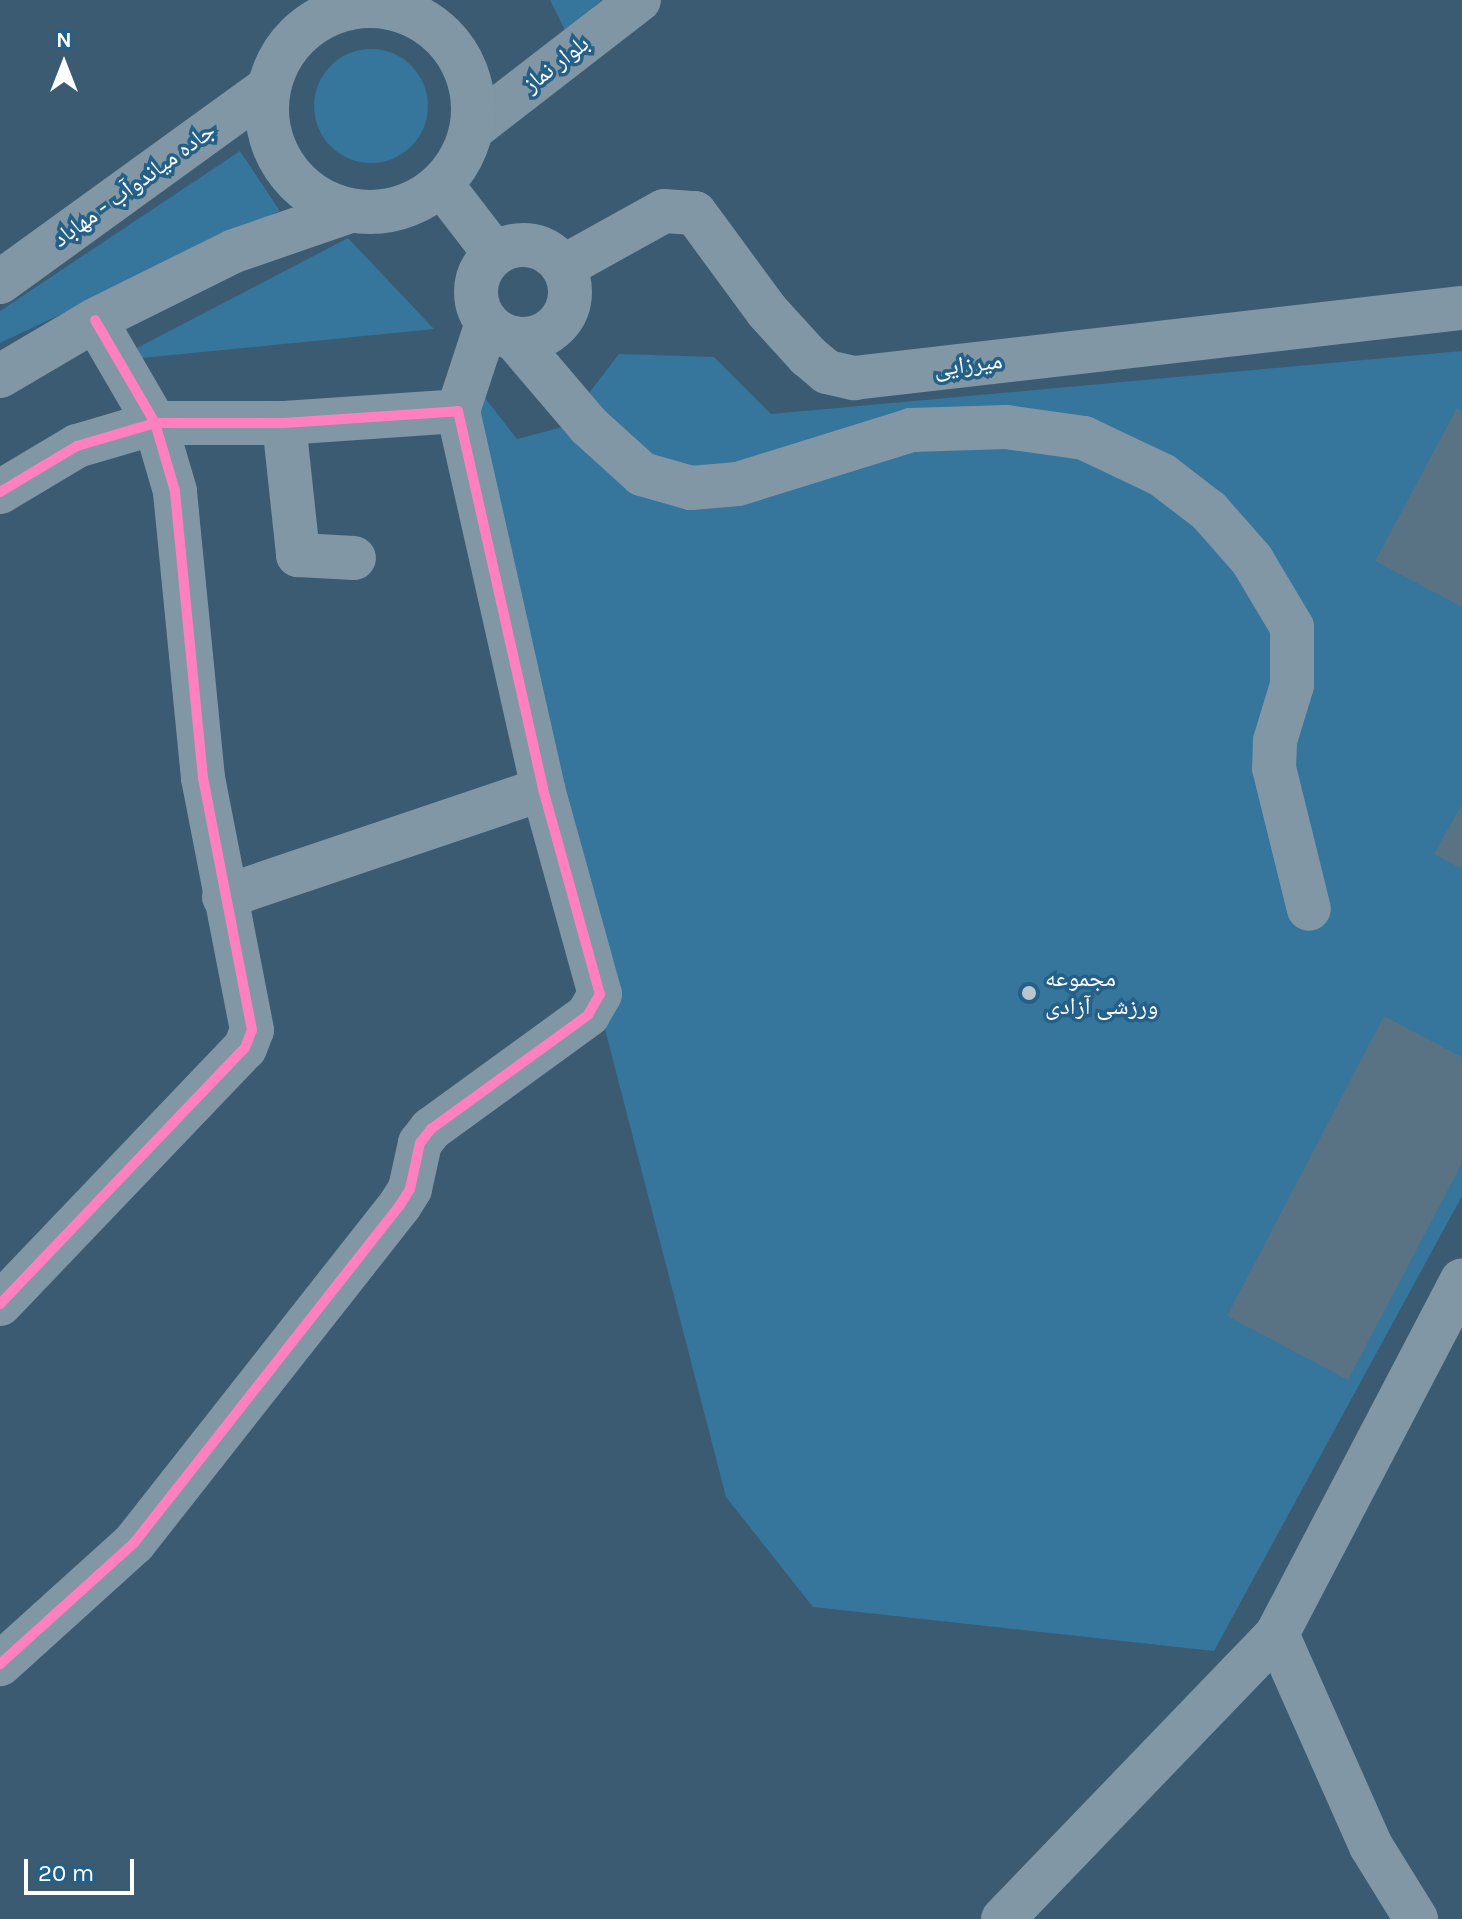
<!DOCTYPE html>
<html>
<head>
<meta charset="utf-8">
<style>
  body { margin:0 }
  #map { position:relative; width:1462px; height:1919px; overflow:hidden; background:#3a5b71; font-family:Karla,"Noto Naskh Arabic",sans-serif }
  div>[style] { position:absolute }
  .green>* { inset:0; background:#36759c }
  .round { border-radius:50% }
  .building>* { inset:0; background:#597384 }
  .minor>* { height:44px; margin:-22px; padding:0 22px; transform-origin:22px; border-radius:22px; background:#8197a6 }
  .minor>.ring { margin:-22px; padding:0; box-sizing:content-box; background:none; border:44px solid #8197a6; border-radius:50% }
  .major>* { height:44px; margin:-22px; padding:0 22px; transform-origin:22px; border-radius:22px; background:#8096a4 }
  .highway>* { height:44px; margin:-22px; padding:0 22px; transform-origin:22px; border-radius:22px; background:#8197a5 }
  .highway>.ring { margin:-22px; padding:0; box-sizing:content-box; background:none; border:44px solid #8197a5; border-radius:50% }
  .cycleway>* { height:10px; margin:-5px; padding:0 5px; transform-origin:5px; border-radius:5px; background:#ff80c0 }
  .dots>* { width:22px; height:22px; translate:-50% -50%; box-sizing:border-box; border:4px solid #246087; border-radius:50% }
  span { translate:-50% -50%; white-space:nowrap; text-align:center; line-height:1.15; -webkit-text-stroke:7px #246087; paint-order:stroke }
  .street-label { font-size:24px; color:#fff }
  .poi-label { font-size:24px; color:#fff }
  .left { translate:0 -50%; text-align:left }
  .north { position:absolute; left:24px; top:24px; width:80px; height:80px; -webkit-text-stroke:6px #246087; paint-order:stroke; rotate:0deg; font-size:22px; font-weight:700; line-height:32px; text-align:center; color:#fff }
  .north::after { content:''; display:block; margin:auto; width:28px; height:36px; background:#fff; clip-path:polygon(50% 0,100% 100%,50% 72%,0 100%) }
  .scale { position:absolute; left:24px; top:1859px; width:110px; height:36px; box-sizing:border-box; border:4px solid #fff; border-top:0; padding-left:10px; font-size:24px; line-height:28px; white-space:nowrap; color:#fff; -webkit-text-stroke:6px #246087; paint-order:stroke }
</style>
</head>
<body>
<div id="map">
  <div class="green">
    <div style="clip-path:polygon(550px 0,602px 0,565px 30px)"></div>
    <div class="round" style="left:314px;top:49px;width:114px;height:114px"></div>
    <div style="clip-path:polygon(240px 151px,280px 211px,0 343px,0 311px)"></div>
    <div style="clip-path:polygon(348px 238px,434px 329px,112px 361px)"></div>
    <div style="clip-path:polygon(1462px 351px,1462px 1196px,1214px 1651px,813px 1607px,726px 1497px,443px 403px,471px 380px,517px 439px,563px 427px,619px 354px,714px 357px,771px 414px)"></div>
  </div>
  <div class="building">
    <div style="clip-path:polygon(1457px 408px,1462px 411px,1462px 607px,1375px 561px)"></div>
    <div style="clip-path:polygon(1462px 804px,1462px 869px,1434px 854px)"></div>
    <div style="clip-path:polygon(1384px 1016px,1462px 1057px,1462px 1163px,1348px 1380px,1227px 1316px)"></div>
  </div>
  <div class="minor">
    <div style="left:441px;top:184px;width:88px;rotate:52.4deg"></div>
    <div class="ring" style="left:476px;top:245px;width:50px;height:50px"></div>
    <div style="left:563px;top:267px;width:115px;rotate:-29deg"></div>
    <div style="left:664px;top:211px;width:31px;rotate:4deg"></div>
    <div style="left:695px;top:213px;width:122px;rotate:53.7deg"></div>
    <div style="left:767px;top:311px;width:61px;rotate:47.7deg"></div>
    <div style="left:808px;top:356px;width:25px;rotate:40deg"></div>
    <div style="left:827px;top:372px;width:28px;rotate:13deg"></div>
    <div style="left:854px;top:378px;width:612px;rotate:-6.57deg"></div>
    <div style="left:514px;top:338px;width:116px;rotate:49.6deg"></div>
    <div style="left:589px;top:426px;width:72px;rotate:42.2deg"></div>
    <div style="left:642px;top:474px;width:51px;rotate:15.9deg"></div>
    <div style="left:691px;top:488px;width:47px;rotate:-4.9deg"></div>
    <div style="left:738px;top:484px;width:181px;rotate:-17.3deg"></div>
    <div style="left:911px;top:430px;width:95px;rotate:-1.8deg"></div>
    <div style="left:1006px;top:427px;width:79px;rotate:8deg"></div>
    <div style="left:1084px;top:438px;width:86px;rotate:25.4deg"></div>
    <div style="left:1162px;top:475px;width:59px;rotate:37.5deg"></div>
    <div style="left:1209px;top:511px;width:65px;rotate:48.7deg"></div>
    <div style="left:1252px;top:560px;width:78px;rotate:59.2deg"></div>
    <div style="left:1292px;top:627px;width:58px;rotate:90deg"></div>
    <div style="left:1292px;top:685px;width:59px;rotate:106.9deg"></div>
    <div style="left:1275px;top:741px;width:27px;rotate:92deg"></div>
    <div style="left:1274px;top:768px;width:145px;rotate:76.1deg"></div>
    <div style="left:458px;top:411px;width:93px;rotate:-71.8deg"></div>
    <div style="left:284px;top:423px;width:133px;rotate:83.9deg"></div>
    <div style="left:298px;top:555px;width:56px;rotate:3.1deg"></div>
    <div style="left:0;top:492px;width:90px;rotate:-30.9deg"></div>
    <div style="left:77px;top:446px;width:81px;rotate:-16.4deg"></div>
    <div style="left:155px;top:423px;width:129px"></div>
    <div style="left:284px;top:423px;width:174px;rotate:-3.9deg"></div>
    <div style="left:458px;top:411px;width:387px;rotate:77.3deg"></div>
    <div style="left:543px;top:789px;width:213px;rotate:74.5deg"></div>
    <div style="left:600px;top:994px;width:24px;rotate:120deg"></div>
    <div style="left:588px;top:1015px;width:194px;rotate:144deg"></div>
    <div style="left:431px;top:1129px;width:18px;rotate:128deg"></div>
    <div style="left:420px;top:1143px;width:47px;rotate:102.3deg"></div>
    <div style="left:410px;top:1189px;width:19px;rotate:122deg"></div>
    <div style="left:400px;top:1205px;width:430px;rotate:128.2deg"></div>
    <div style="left:134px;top:1543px;width:181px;rotate:137.9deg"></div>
    <div style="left:224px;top:897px;width:337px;rotate:-18.7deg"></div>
    <div style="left:0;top:1304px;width:354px;rotate:-46.3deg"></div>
    <div style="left:245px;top:1048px;width:19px;rotate:-69deg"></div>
    <div style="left:252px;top:1030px;width:257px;rotate:-101deg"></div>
    <div style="left:203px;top:778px;width:288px;rotate:-95.6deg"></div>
    <div style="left:175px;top:491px;width:71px;rotate:-106.4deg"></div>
    <div style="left:155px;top:423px;width:119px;rotate:-120.2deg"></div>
    <div style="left:1277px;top:1634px;width:232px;rotate:66.1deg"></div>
    <div style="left:1371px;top:1846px;width:86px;rotate:58.3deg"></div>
    <div style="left:1003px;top:1919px;width:395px;rotate:-46.1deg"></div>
    <div style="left:1277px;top:1634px;width:399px;rotate:-62.4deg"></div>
  </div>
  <div class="major">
    <div style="left:390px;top:7px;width:15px;rotate:-28deg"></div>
    <div style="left:472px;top:129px;width:211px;rotate:-37.7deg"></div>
  </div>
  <div class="highway">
    <div class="ring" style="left:267px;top:6px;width:162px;height:162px"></div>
    <div style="left:0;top:282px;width:329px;rotate:-35.9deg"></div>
    <div style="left:0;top:376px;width:110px;rotate:-30.5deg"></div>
    <div style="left:95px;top:320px;width:155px;rotate:-26.4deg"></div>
    <div style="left:234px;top:251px;width:123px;rotate:-19deg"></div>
  </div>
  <div class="cycleway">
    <div style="left:0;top:492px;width:90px;rotate:-30.9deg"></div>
    <div style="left:77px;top:446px;width:81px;rotate:-16.4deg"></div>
    <div style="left:155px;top:423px;width:129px"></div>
    <div style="left:284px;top:423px;width:174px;rotate:-3.9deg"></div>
    <div style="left:458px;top:411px;width:387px;rotate:77.3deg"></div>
    <div style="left:543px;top:789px;width:213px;rotate:74.5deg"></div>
    <div style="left:600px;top:994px;width:24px;rotate:120deg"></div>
    <div style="left:588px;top:1015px;width:194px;rotate:144deg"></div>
    <div style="left:431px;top:1129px;width:18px;rotate:128deg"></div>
    <div style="left:420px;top:1143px;width:47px;rotate:102.3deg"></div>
    <div style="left:410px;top:1189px;width:19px;rotate:122deg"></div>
    <div style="left:400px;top:1205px;width:430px;rotate:128.2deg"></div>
    <div style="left:134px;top:1543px;width:181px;rotate:137.9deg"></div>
    <div style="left:0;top:1304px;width:354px;rotate:-46.3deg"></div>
    <div style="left:245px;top:1048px;width:19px;rotate:-69deg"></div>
    <div style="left:252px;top:1030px;width:257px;rotate:-101deg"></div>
    <div style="left:203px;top:778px;width:288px;rotate:-95.6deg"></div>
    <div style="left:175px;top:491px;width:71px;rotate:-106.4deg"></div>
    <div style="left:155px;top:423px;width:119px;rotate:-120.2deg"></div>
  </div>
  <div class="dots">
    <div style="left:1029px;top:993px;background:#bac6cd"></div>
  </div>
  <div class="street-label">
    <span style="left:556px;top:64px;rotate:-38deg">بلوار نماز</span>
    <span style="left:134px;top:185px;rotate:-36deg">جاده میاندوآب - مهاباد</span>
    <span style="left:968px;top:365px;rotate:-7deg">میرزایی</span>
  </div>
  <div class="poi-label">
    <span class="left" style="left:1045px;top:993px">مجموعه<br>ورزشی آزادی</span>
  </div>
  <div class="north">N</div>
  <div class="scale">20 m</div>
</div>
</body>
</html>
